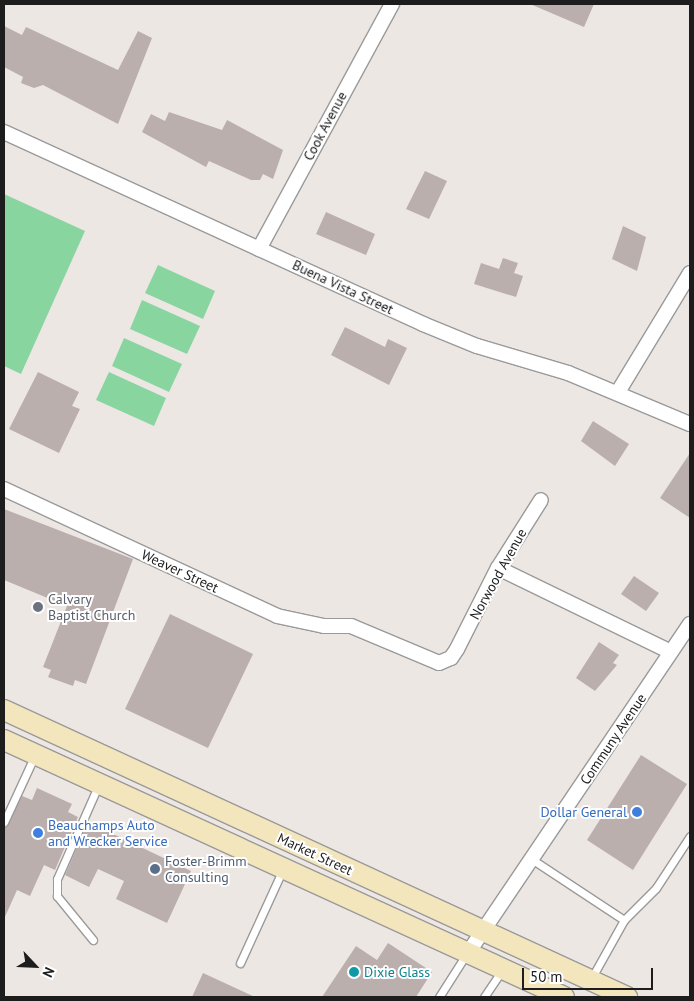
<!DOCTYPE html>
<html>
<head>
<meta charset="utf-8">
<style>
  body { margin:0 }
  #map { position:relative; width:694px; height:1001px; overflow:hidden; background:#ede7e4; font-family:"PT Sans",sans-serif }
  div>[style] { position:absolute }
  .pitch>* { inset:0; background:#89d5a0 }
  .building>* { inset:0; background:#baafad }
  .roads { filter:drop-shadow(1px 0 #9a9a9a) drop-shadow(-1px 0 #9a9a9a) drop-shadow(0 1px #9a9a9a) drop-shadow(0 -1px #9a9a9a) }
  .service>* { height:7px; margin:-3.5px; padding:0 3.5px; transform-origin:3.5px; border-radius:3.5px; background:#fff }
  .minor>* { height:14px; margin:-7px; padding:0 7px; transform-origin:7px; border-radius:7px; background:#fff }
  .secondary>* { height:20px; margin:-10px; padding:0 10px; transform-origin:10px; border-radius:10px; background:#f3e5bc }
  .dots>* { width:14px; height:14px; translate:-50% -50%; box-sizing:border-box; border:2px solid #fff; border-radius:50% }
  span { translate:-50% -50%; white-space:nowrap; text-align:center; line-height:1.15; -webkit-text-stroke:4px #fff; paint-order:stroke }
  .street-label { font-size:14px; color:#1d1d1d }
  .worship-label { font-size:14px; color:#5b616d }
  .left { translate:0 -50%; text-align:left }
  .shop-label { font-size:14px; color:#366cbe }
  .right { translate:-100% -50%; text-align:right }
  .service-label { font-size:14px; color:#4e5e75 }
  .culture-label { font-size:14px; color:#0d838f }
  .frame { position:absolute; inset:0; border:5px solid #1d1d1d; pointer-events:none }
  .north { position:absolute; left:10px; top:941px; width:50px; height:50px; -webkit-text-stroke:4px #fff; paint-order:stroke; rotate:115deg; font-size:14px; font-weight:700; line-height:20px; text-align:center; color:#1d1d1d }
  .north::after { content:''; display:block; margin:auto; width:18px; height:22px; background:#1d1d1d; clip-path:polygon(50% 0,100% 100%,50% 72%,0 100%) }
  .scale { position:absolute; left:522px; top:968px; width:131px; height:22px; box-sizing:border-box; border:2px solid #1d1d1d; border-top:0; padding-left:6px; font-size:15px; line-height:18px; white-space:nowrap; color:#1d1d1d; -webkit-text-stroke:4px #fff; paint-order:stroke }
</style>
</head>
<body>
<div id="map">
  <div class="pitch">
    <div style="clip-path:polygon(4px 194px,85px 231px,21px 374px,4px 366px)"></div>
    <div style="clip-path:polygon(158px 265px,215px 291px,203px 319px,145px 293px)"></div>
    <div style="clip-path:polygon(142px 300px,200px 326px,187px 354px,130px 329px)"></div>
    <div style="clip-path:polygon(124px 338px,182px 364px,169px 392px,112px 366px)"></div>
    <div style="clip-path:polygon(109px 372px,166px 398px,154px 426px,96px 400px)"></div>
  </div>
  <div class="building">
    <div style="clip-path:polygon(530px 4px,594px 4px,584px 27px)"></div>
    <div style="clip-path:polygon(4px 26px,22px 35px,26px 27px,118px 70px,138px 31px,152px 38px,118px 124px,43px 85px,34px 88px,21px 83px,23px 77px,4px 67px)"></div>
    <div style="clip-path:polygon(169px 112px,222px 130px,227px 120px,283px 150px,273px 179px,263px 174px,260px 180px,251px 180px,209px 161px,206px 167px,142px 132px,151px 114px,165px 121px)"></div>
    <div style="clip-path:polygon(425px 171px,447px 181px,429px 219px,406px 209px)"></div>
    <div style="clip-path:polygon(326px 212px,375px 234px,366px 255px,316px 234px)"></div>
    <div style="clip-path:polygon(623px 226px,646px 237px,637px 271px,612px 259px)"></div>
    <div style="clip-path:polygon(503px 258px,518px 263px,514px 273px,523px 276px,516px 297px,474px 284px,481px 263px,499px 269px)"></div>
    <div style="clip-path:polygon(345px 327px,385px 347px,388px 339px,407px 348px,389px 385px,331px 355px)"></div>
    <div style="clip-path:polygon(38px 372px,79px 392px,72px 406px,80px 409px,59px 453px,9px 429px)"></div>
    <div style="clip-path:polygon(593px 421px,629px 444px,615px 466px,581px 441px)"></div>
    <div style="clip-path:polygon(690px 453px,690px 518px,660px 498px)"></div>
    <div style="clip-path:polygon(4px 509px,133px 559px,86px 684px,75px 680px,73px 686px,48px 677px,51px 670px,43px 667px,67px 606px,4px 580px)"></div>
    <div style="clip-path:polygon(634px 576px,659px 593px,646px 611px,621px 594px)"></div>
    <div style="clip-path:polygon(170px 614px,253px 654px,208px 748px,125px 709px)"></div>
    <div style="clip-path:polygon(599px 642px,619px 655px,613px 663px,617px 665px,595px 691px,576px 678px)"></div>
    <div style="clip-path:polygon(641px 755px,687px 784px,633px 870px,587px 840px)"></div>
    <div style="clip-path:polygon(37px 788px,72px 804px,68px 812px,78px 817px,55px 870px,44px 865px,30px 896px,17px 890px,4px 919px,4px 827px,22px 796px,32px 800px)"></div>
    <div style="clip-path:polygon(88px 822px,191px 871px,167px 923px,116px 899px,124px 881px,98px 869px,89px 887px,65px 875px)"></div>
    <div style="clip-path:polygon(388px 943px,432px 972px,416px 997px,322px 997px,356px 946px,377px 960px)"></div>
    <div style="clip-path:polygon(203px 973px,255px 997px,192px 997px)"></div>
  </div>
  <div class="roads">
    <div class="service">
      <div style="left:4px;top:822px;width:72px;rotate:-65.2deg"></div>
      <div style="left:533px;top:860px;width:109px;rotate:33.4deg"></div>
      <div style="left:624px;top:920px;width:68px;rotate:119.2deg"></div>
      <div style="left:624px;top:920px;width:45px;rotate:-45deg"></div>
      <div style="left:656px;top:888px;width:62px;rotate:-56.8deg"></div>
      <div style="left:93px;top:940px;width:57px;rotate:-129.3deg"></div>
      <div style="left:57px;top:896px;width:17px;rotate:-90deg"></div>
      <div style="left:57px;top:879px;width:102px;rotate:-66.2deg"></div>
      <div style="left:240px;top:963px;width:103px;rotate:-65.4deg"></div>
      <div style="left:439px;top:997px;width:52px;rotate:-57.5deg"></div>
      <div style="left:484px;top:997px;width:32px;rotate:-56deg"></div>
    </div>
    <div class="minor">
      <div style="left:4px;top:132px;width:461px;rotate:24.6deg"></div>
      <div style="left:423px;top:324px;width:58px;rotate:22.2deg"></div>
      <div style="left:477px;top:346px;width:95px;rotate:16.5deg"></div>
      <div style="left:568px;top:373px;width:132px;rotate:22.7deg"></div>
      <div style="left:259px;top:249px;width:279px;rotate:-61.5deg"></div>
      <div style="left:618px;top:392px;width:139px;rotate:-58.8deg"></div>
      <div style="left:4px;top:489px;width:301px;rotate:24.9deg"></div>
      <div style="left:277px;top:616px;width:48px;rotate:12deg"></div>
      <div style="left:324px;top:626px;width:27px"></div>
      <div style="left:351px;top:626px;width:95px;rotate:22.8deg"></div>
      <div style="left:439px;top:663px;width:13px;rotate:-23deg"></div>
      <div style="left:451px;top:658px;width:11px;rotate:-56deg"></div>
      <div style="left:457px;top:649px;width:91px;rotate:-63.2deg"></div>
      <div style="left:498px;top:568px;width:80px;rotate:-57.7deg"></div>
      <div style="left:498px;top:568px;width:192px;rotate:25.9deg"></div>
      <div style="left:468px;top:953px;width:397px;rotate:-56deg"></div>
    </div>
    <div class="secondary">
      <div style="left:4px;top:710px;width:686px;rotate:24.73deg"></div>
      <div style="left:4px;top:740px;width:616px;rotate:24.65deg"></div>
    </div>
  </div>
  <div class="dots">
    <div style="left:38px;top:607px;background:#6b7280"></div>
    <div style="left:637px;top:812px;background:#3f7fe0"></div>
    <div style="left:38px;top:833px;background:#3f7fe0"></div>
    <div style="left:155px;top:869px;background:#5c6f8a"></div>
    <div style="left:354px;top:972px;background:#0f9aa8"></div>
  </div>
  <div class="street-label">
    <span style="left:325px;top:126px;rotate:-62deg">Cook Avenue</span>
    <span style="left:343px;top:287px;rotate:25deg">Buena Vista Street</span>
    <span style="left:180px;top:571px;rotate:25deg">Weaver Street</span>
    <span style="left:498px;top:574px;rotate:-61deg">Norwood Avenue</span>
    <span style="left:613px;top:739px;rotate:-56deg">Communy Avenue</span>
    <span style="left:315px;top:854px;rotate:25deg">Market Street</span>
  </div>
  <div class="worship-label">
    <span class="left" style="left:48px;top:607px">Calvary<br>Baptist Church</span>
  </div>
  <div class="shop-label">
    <span class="right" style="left:627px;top:812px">Dollar General</span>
    <span class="left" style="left:48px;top:833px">Beauchamps Auto<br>and Wrecker Service</span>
  </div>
  <div class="service-label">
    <span class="left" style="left:165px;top:869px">Foster-Brimm<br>Consulting</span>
  </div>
  <div class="culture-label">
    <span class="left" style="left:364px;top:972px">Dixie Glass</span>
  </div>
  <div class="frame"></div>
  <div class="north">N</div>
  <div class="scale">50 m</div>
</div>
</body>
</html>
